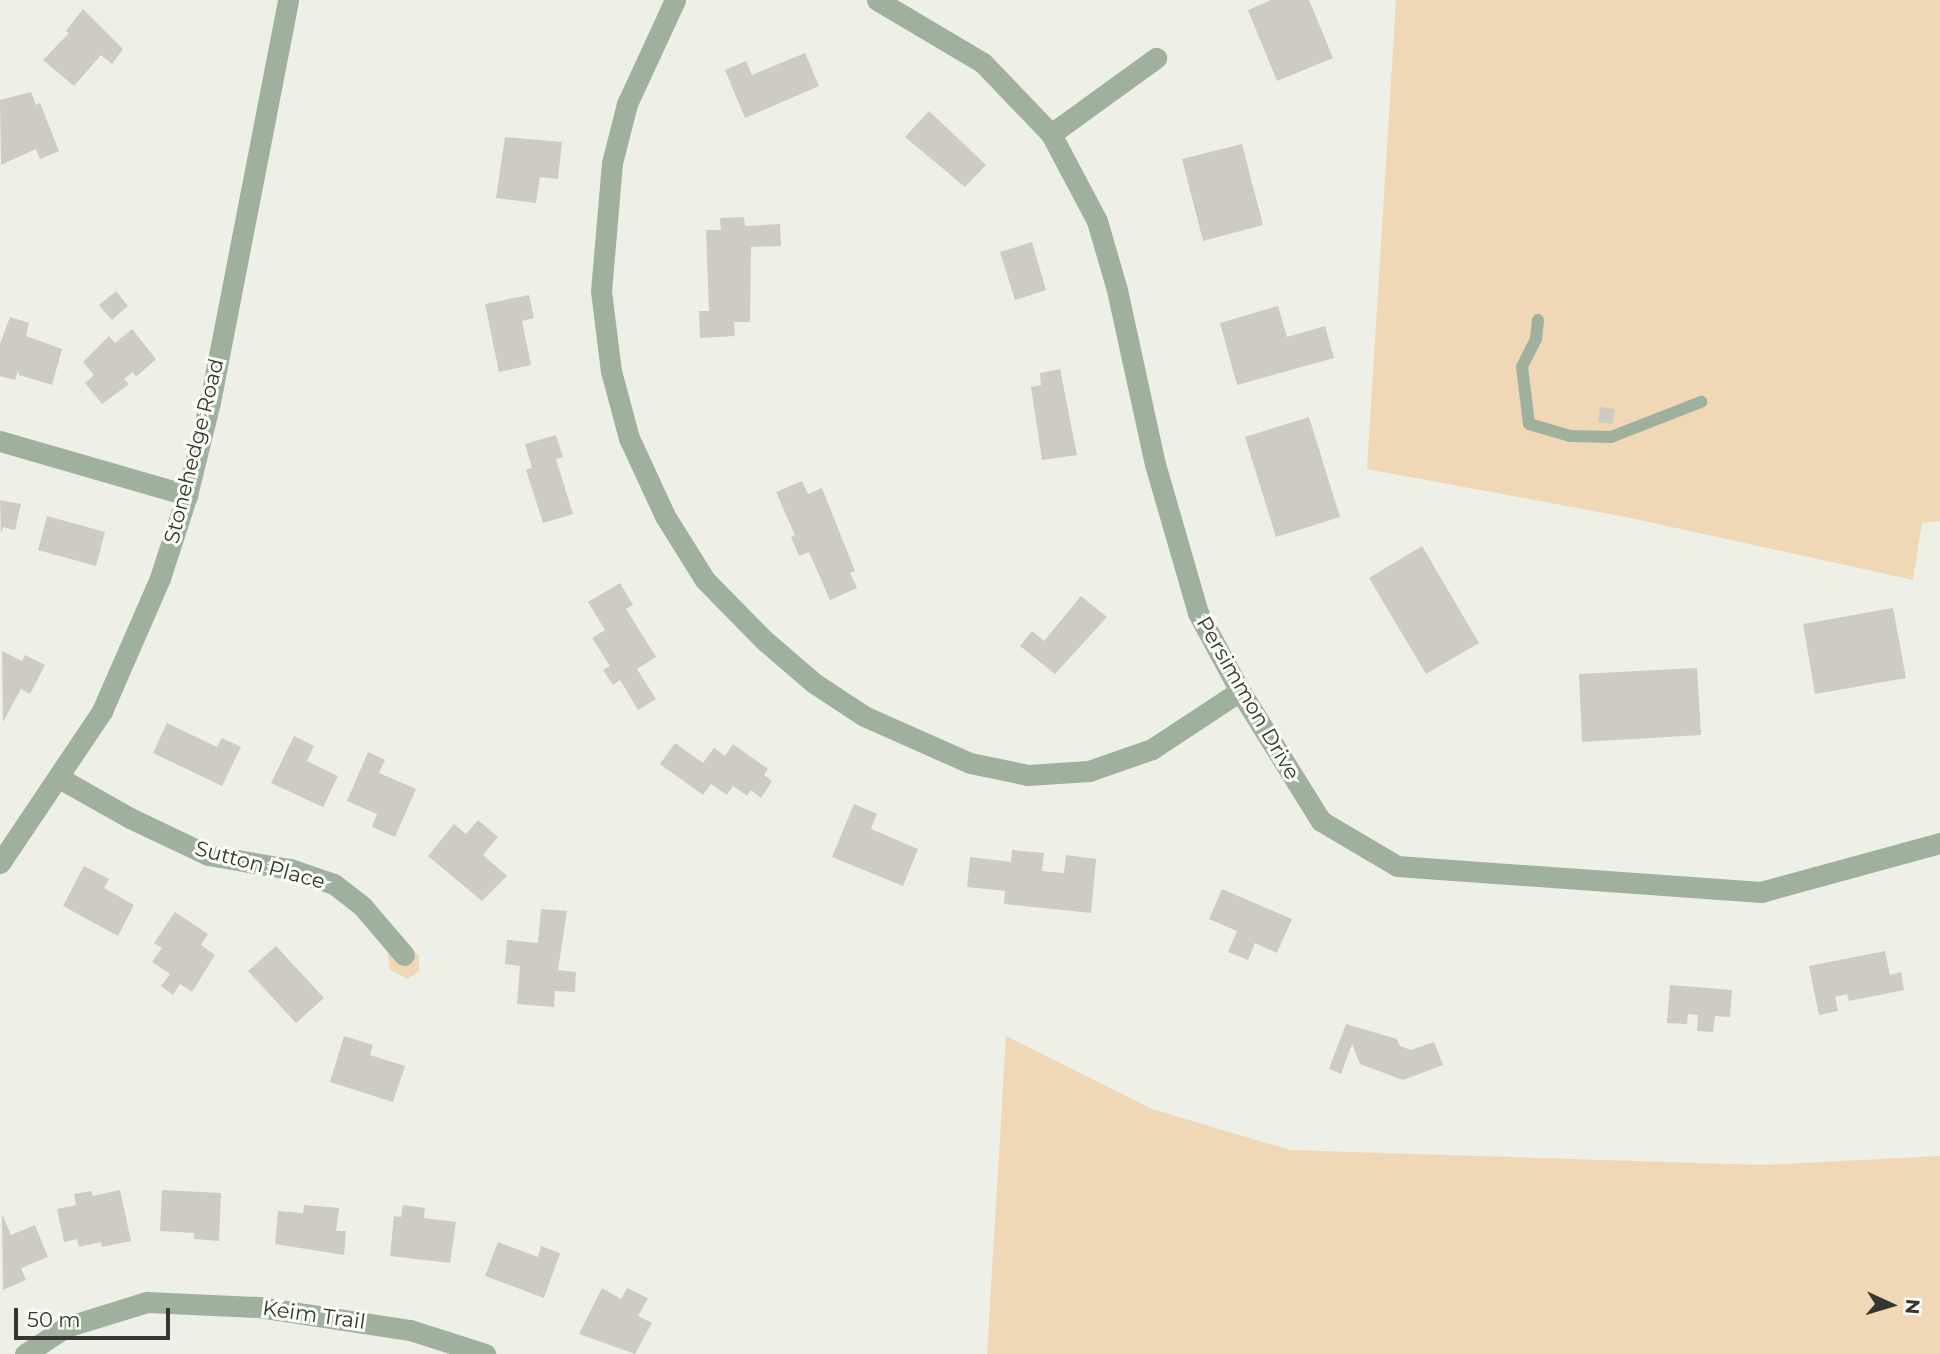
<!DOCTYPE html>
<html>
<head>
<meta charset="utf-8">
<style>
  body { margin:0 }
  #map { position:relative; width:1940px; height:1354px; overflow:hidden; background:#eef0e7; font-family:Montserrat,sans-serif }
  div>[style] { position:absolute }
  .green>* { inset:0; background:#f0d8b6 }
  .building>* { inset:0; background:#cdcbc2 }
  .lane>* { height:12px; margin:-6px; padding:0 6px; transform-origin:6px; border-radius:6px; background:#9fb09d }
  .street>* { height:21px; margin:-10.5px; padding:0 10.5px; transform-origin:10.5px; border-radius:10.5px; background:#9fb09d }
  span { translate:-50% -50%; white-space:nowrap; text-align:center; line-height:1.15; -webkit-text-stroke:6px #fbfef5; paint-order:stroke }
  .street-label { font-size:21px; color:#353632 }
  .north { position:absolute; left:1856px; top:1270px; width:70px; height:70px; -webkit-text-stroke:5px #fbfef5; paint-order:stroke; rotate:94deg; font-size:19px; font-weight:700; line-height:28px; text-align:center; color:#353632 }
  .north::after { content:''; display:block; margin:auto; width:24px; height:32px; background:#353632; clip-path:polygon(50% 0,100% 100%,50% 72%,0 100%) }
  .scale { position:absolute; left:14px; top:1308px; width:156px; height:32px; box-sizing:border-box; border:4px solid #353632; border-top:0; padding-left:9px; font-size:21px; line-height:24px; white-space:nowrap; color:#353632; -webkit-text-stroke:5px #fbfef5; paint-order:stroke }
</style>
</head>
<body>
<div id="map">
  <div class="green">
    <div style="clip-path:polygon(1396px 0,1940px 0,1940px 521px,1922px 523px,1913px 580px,1626px 517px,1367px 469px)"></div>
    <div style="clip-path:polygon(393px 932px,419px 956px,419px 971px,408px 979px,390px 970px,387px 949px)"></div>
    <div style="clip-path:polygon(1006px 1036px,1152px 1109px,1290px 1150px,1763px 1165px,1940px 1156px,1940px 1354px,987px 1354px)"></div>
  </div>
  <div class="building">
    <div style="clip-path:polygon(1271px 0,1309px 0,1333px 58px,1277px 81px,1248px 10px)"></div>
    <div style="clip-path:polygon(83px 9px,123px 49px,112px 64px,101px 55px,74px 86px,43px 60px,69px 33px,66px 31px)"></div>
    <div style="clip-path:polygon(805px 53px,819px 86px,745px 118px,725px 70px,746px 61px,752px 75px)"></div>
    <div style="clip-path:polygon(31px 92px,36px 105px,40px 103px,59px 151px,40px 159px,36px 149px,1px 165px,0 100px)"></div>
    <div style="clip-path:polygon(929px 111px,986px 165px,965px 187px,905px 137px)"></div>
    <div style="clip-path:polygon(505px 137px,562px 142px,558px 179px,540px 177px,536px 203px,496px 198px)"></div>
    <div style="clip-path:polygon(1242px 144px,1263px 225px,1203px 241px,1182px 159px)"></div>
    <div style="clip-path:polygon(744px 217px,745px 226px,780px 224px,781px 246px,751px 247px,750px 322px,734px 322px,735px 336px,700px 338px,699px 311px,709px 311px,706px 230px,721px 230px,720px 218px)"></div>
    <div style="clip-path:polygon(1032px 242px,1046px 290px,1015px 300px,1000px 252px)"></div>
    <div style="clip-path:polygon(116px 291px,128px 306px,112px 320px,99px 305px)"></div>
    <div style="clip-path:polygon(529px 295px,534px 318px,522px 321px,531px 365px,499px 372px,485px 304px)"></div>
    <div style="clip-path:polygon(1278px 306px,1287px 337px,1325px 326px,1334px 358px,1237px 385px,1220px 323px)"></div>
    <div style="clip-path:polygon(10px 317px,29px 323px,26px 336px,62px 349px,52px 385px,19px 375px,18px 370px,15px 380px,0 376px,0 344px)"></div>
    <div style="clip-path:polygon(132px 329px,156px 359px,136px 377px,133px 372px,124px 379px,129px 384px,102px 404px,85px 383px,94px 375px,83px 362px,109px 336px,115px 343px)"></div>
    <div style="clip-path:polygon(1060px 369px,1077px 455px,1042px 460px,1031px 387px,1041px 385px,1040px 373px)"></div>
    <div style="clip-path:polygon(1600px 407px,1615px 409px,1613px 424px,1598px 422px)"></div>
    <div style="clip-path:polygon(1309px 417px,1340px 517px,1276px 537px,1245px 437px)"></div>
    <div style="clip-path:polygon(556px 435px,563px 457px,556px 459px,573px 514px,543px 523px,526px 470px,532px 468px,525px 444px)"></div>
    <div style="clip-path:polygon(802px 481px,808px 494px,822px 488px,855px 571px,850px 573px,857px 588px,830px 600px,809px 552px,799px 556px,791px 537px,795px 535px,776px 492px)"></div>
    <div style="clip-path:polygon(0 500px,21px 504px,15px 530px,3px 527px,1px 533px)"></div>
    <div style="clip-path:polygon(47px 516px,105px 532px,96px 566px,38px 550px)"></div>
    <div style="clip-path:polygon(1422px 546px,1479px 643px,1426px 674px,1369px 578px)"></div>
    <div style="clip-path:polygon(620px 583px,633px 605px,626px 609px,656px 657px,637px 669px,656px 699px,638px 710px,620px 680px,613px 685px,603px 670px,610px 666px,592px 638px,605px 630px,588px 602px)"></div>
    <div style="clip-path:polygon(1081px 596px,1107px 617px,1055px 674px,1020px 646px,1032px 631px,1044px 641px)"></div>
    <div style="clip-path:polygon(1893px 608px,1906px 678px,1815px 694px,1803px 624px)"></div>
    <div style="clip-path:polygon(2px 651px,22px 661px,25px 655px,45px 665px,30px 694px,21px 689px,3px 722px)"></div>
    <div style="clip-path:polygon(1697px 668px,1701px 735px,1582px 742px,1579px 674px)"></div>
    <div style="clip-path:polygon(167px 723px,217px 747px,222px 738px,241px 747px,222px 786px,153px 753px)"></div>
    <div style="clip-path:polygon(294px 736px,314px 746px,307px 761px,338px 776px,323px 807px,271px 783px)"></div>
    <div style="clip-path:polygon(675px 743px,703px 763px,714px 748px,725px 756px,733px 744px,768px 769px,764px 775px,772px 781px,761px 798px,751px 790px,747px 796px,733px 786px,727px 795px,711px 784px,703px 795px,660px 764px)"></div>
    <div style="clip-path:polygon(368px 752px,385px 760px,379px 773px,416px 789px,395px 837px,372px 827px,377px 814px,347px 801px)"></div>
    <div style="clip-path:polygon(854px 804px,877px 814px,871px 829px,918px 849px,903px 886px,832px 857px)"></div>
    <div style="clip-path:polygon(478px 820px,498px 837px,483px 855px,507px 876px,482px 901px,428px 856px,454px 824px,466px 834px)"></div>
    <div style="clip-path:polygon(1012px 850px,1044px 853px,1042px 871px,1064px 873px,1066px 855px,1096px 859px,1091px 913px,1004px 904px,1005px 891px,967px 887px,970px 857px,1011px 862px)"></div>
    <div style="clip-path:polygon(84px 866px,109px 879px,104px 888px,134px 905px,118px 936px,63px 906px)"></div>
    <div style="clip-path:polygon(1222px 889px,1292px 919px,1277px 953px,1255px 943px,1248px 960px,1228px 952px,1237px 931px,1209px 919px)"></div>
    <div style="clip-path:polygon(541px 909px,567px 911px,558px 970px,576px 972px,575px 992px,555px 991px,554px 1007px,517px 1004px,520px 966px,505px 964px,507px 940px,538px 943px)"></div>
    <div style="clip-path:polygon(175px 912px,208px 934px,201px 945px,215px 955px,192px 992px,180px 984px,173px 995px,161px 986px,170px 974px,152px 962px,162px 948px,154px 943px)"></div>
    <div style="clip-path:polygon(276px 946px,324px 998px,296px 1023px,248px 971px)"></div>
    <div style="clip-path:polygon(1885px 951px,1890px 975px,1901px 972px,1904px 990px,1849px 1001px,1847px 994px,1835px 997px,1838px 1011px,1819px 1015px,1809px 966px)"></div>
    <div style="clip-path:polygon(1670px 985px,1732px 990px,1730px 1017px,1715px 1016px,1713px 1032px,1697px 1031px,1698px 1015px,1688px 1014px,1687px 1024px,1667px 1023px)"></div>
    <div style="clip-path:polygon(1346px 1024px,1397px 1039px,1400px 1046px,1411px 1050px,1434px 1042px,1443px 1065px,1403px 1080px,1360px 1064px,1352px 1044px,1341px 1074px,1329px 1069px)"></div>
    <div style="clip-path:polygon(344px 1036px,373px 1045px,370px 1055px,405px 1066px,393px 1102px,330px 1082px)"></div>
    <div style="clip-path:polygon(120px 1190px,131px 1241px,102px 1247px,101px 1242px,79px 1247px,77px 1239px,64px 1242px,57px 1209px,76px 1205px,74px 1194px,91px 1191px,93px 1196px)"></div>
    <div style="clip-path:polygon(162px 1190px,221px 1193px,219px 1241px,194px 1239px,194px 1233px,160px 1231px)"></div>
    <div style="clip-path:polygon(304px 1205px,339px 1208px,336px 1231px,346px 1231px,344px 1255px,275px 1244px,278px 1211px,303px 1213px)"></div>
    <div style="clip-path:polygon(403px 1205px,425px 1208px,424px 1218px,456px 1222px,450px 1263px,390px 1256px,394px 1216px,401px 1217px)"></div>
    <div style="clip-path:polygon(2px 1214px,11px 1235px,35px 1225px,48px 1257px,21px 1268px,26px 1280px,3px 1290px)"></div>
    <div style="clip-path:polygon(498px 1242px,538px 1257px,541px 1246px,560px 1253px,544px 1298px,485px 1276px)"></div>
    <div style="clip-path:polygon(602px 1288px,621px 1299px,627px 1288px,648px 1298px,638px 1316px,652px 1323px,635px 1354px,579px 1334px)"></div>
  </div>
  <div class="lane">
    <div style="left:1538px;top:320px;width:19px;rotate:96deg"></div>
    <div style="left:1536px;top:339px;width:31px;rotate:117deg"></div>
    <div style="left:1522px;top:367px;width:57px;rotate:83deg"></div>
    <div style="left:1529px;top:424px;width:43px;rotate:16.3deg"></div>
    <div style="left:1570px;top:436px;width:41px;rotate:1.4deg"></div>
    <div style="left:1611px;top:437px;width:97px;rotate:-21.3deg"></div>
  </div>
  <div class="street">
    <div style="left:675px;top:0;width:115px;rotate:114.8deg"></div>
    <div style="left:627px;top:104px;width:61px;rotate:104.3deg"></div>
    <div style="left:612px;top:163px;width:128px;rotate:94.9deg"></div>
    <div style="left:601px;top:291px;width:81px;rotate:82.9deg"></div>
    <div style="left:611px;top:371px;width:69px;rotate:75deg"></div>
    <div style="left:629px;top:438px;width:86px;rotate:65.2deg"></div>
    <div style="left:665px;top:516px;width:75px;rotate:58deg"></div>
    <div style="left:705px;top:580px;width:84px;rotate:45.5deg"></div>
    <div style="left:764px;top:640px;width:66px;rotate:40.7deg"></div>
    <div style="left:814px;top:683px;width:60px;rotate:33.4deg"></div>
    <div style="left:864px;top:716px;width:116px;rotate:23.9deg"></div>
    <div style="left:970px;top:763px;width:59px;rotate:11.7deg"></div>
    <div style="left:1028px;top:775px;width:61px;rotate:-3.8deg"></div>
    <div style="left:1089px;top:771px;width:67px;rotate:-19.2deg"></div>
    <div style="left:1152px;top:749px;width:105px;rotate:-33.4deg"></div>
    <div style="left:877px;top:0;width:123px;rotate:30.7deg"></div>
    <div style="left:983px;top:63px;width:98px;rotate:46.2deg"></div>
    <div style="left:1051px;top:134px;width:98px;rotate:62.1deg"></div>
    <div style="left:1097px;top:221px;width:72px;rotate:73.8deg"></div>
    <div style="left:1117px;top:290px;width:178px;rotate:77.7deg"></div>
    <div style="left:1155px;top:464px;width:155px;rotate:73.9deg"></div>
    <div style="left:1198px;top:613px;width:89px;rotate:61.7deg"></div>
    <div style="left:1240px;top:691px;width:153px;rotate:58.1deg"></div>
    <div style="left:1321px;top:821px;width:88px;rotate:30.6deg"></div>
    <div style="left:1397px;top:866px;width:365px;rotate:4.1deg"></div>
    <div style="left:1761px;top:892px;width:186px;rotate:-15.3deg"></div>
    <div style="left:1051px;top:134px;width:130px;rotate:-35.9deg"></div>
    <div style="left:0;top:441px;width:195px;rotate:16.1deg"></div>
    <div style="left:61px;top:779px;width:79px;rotate:29.5deg"></div>
    <div style="left:130px;top:818px;width:86px;rotate:25.4deg"></div>
    <div style="left:208px;top:855px;width:83px;rotate:9.7deg"></div>
    <div style="left:290px;top:869px;width:46px;rotate:18.8deg"></div>
    <div style="left:334px;top:884px;width:37px;rotate:38deg"></div>
    <div style="left:363px;top:907px;width:63px;rotate:49.5deg"></div>
    <div style="left:0;top:863px;width:183px;rotate:-56.1deg"></div>
    <div style="left:102px;top:711px;width:145px;rotate:-66.4deg"></div>
    <div style="left:160px;top:578px;width:87px;rotate:-72deg"></div>
    <div style="left:187px;top:495px;width:96px;rotate:-76.1deg"></div>
    <div style="left:210px;top:402px;width:409px;rotate:-79deg"></div>
    <div style="left:25px;top:1354px;width:49px;rotate:-33.4deg"></div>
    <div style="left:66px;top:1327px;width:85px;rotate:-17.2deg"></div>
    <div style="left:147px;top:1302px;width:112px;rotate:2.6deg"></div>
    <div style="left:259px;top:1307px;width:153px;rotate:8.7deg"></div>
    <div style="left:410px;top:1330px;width:79px;rotate:17.7deg"></div>
  </div>
  <div class="street-label">
    <span style="left:194px;top:451px;rotate:-76deg">Stonehedge Road</span>
    <span style="left:1248px;top:698px;rotate:60deg">Persimmon Drive</span>
    <span style="left:260px;top:865px;rotate:15deg">Sutton Place</span>
    <span style="left:314px;top:1315px;rotate:8deg">Keim Trail</span>
  </div>
  <div class="north">N</div>
  <div class="scale">50 m</div>
</div>
</body>
</html>
